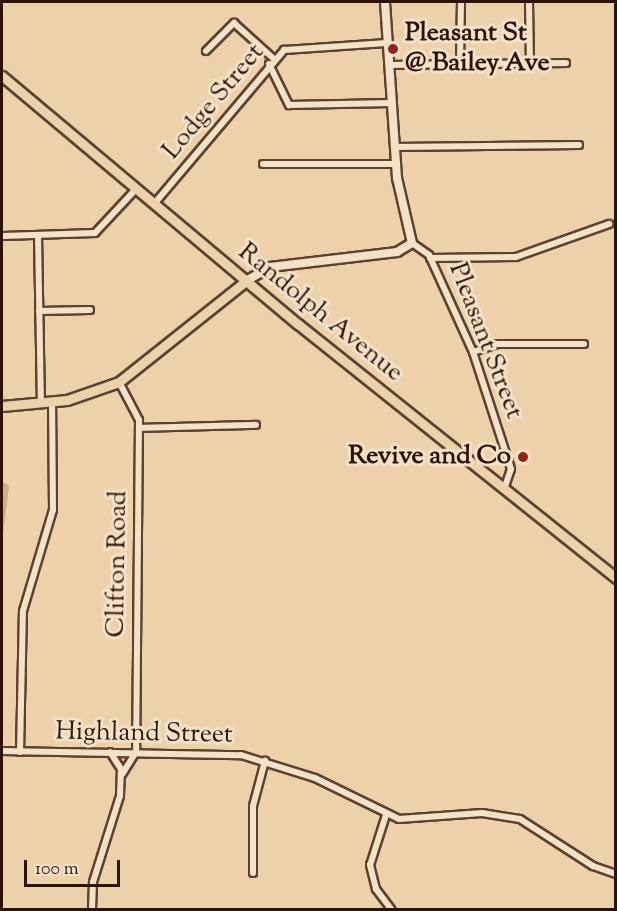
<!DOCTYPE html>
<html>
<head>
<meta charset="utf-8">
<style>
  body { margin:0 }
  #map { position:relative; width:617px; height:911px; overflow:hidden; background:#ecd1ab; font-family:"Sorts Mill Goudy",serif }
  div>[style] { position:absolute }
  .green>* { inset:0; background:#ccb18f }
  .roads { filter:drop-shadow(2px 0 #5d422e) drop-shadow(-2px 0 #5d422e) drop-shadow(0 2px #5d422e) drop-shadow(0 -2px #5d422e) }
  .street>* { height:6px; margin:-3px; padding:0 3px; transform-origin:3px; border-radius:3px; background:#f3e1c8 }
  .secondary>* { height:8px; margin:-4px; padding:0 4px; transform-origin:4px; border-radius:4px; background:#f3e1c8 }
  .primary>* { height:9px; margin:-4.5px; padding:0 4.5px; transform-origin:4.5px; border-radius:4.5px; background:#ecd1ab }
  .dots>* { width:16px; height:16px; translate:-50% -50%; box-sizing:border-box; border:3px solid #f3e1c8; border-radius:50% }
  span { translate:-50% -50%; white-space:nowrap; text-align:center; line-height:1.15; -webkit-text-stroke:6px #f3e1c8; paint-order:stroke }
  .poi-label { font-size:26px; color:#2d1205; font-weight:700 }
  .left { translate:0 -50%; text-align:left }
  .right { translate:-100% -50%; text-align:right }
  .street-label { font-size:26px; color:#2d1205 }
  .frame { position:absolute; inset:0; border:3px solid #2d1205; pointer-events:none }
  .scale { position:absolute; left:24px; top:860px; width:96px; height:27px; box-sizing:border-box; border:3px solid #2d1205; border-top:0; padding-left:8px; font-size:18px; line-height:21px; white-space:nowrap; color:#2d1205; -webkit-text-stroke:4px #f3e1c8; paint-order:stroke }
</style>
</head>
<body>
<div id="map">
  <div class="green">
    <div style="clip-path:polygon(2px 481px,9px 486px,2px 543px)"></div>
  </div>
  <div class="roads">
    <div class="street">
      <div style="left:529px;top:2px;width:61px;rotate:89.1deg"></div>
      <div style="left:206px;top:51px;width:40px;rotate:-45deg"></div>
      <div style="left:234px;top:23px;width:54px;rotate:42deg"></div>
      <div style="left:269px;top:64px;width:46px;rotate:64deg"></div>
      <div style="left:289px;top:105px;width:102px;rotate:-1.1deg"></div>
      <div style="left:460px;top:64px;width:62px;rotate:-89.1deg"></div>
      <div style="left:389px;top:65px;width:177px;rotate:-0.6deg"></div>
      <div style="left:395px;top:147px;width:184px;rotate:-0.6deg"></div>
      <div style="left:263px;top:164px;width:133px"></div>
      <div style="left:154px;top:204px;width:202px;rotate:-49.8deg"></div>
      <div style="left:284px;top:50px;width:103px;rotate:-3.9deg"></div>
      <div style="left:38px;top:235px;width:168px;rotate:89deg"></div>
      <div style="left:3px;top:236px;width:92px;rotate:-1.9deg"></div>
      <div style="left:95px;top:233px;width:60px;rotate:-47deg"></div>
      <div style="left:412px;top:243px;width:21px;rotate:35deg"></div>
      <div style="left:429px;top:255px;width:107px;rotate:65.6deg"></div>
      <div style="left:473px;top:352px;width:123px;rotate:72deg"></div>
      <div style="left:511px;top:469px;width:21px;rotate:109deg"></div>
      <div style="left:430px;top:258px;width:86px;rotate:-0.7deg"></div>
      <div style="left:516px;top:257px;width:99px;rotate:-19.5deg"></div>
      <div style="left:39px;top:311px;width:51px;rotate:-1.1deg"></div>
      <div style="left:473px;top:352px;width:26px;rotate:-18deg"></div>
      <div style="left:498px;top:344px;width:86px"></div>
      <div style="left:119px;top:382px;width:43px;rotate:62.2deg"></div>
      <div style="left:139px;top:420px;width:332px;rotate:90.5deg"></div>
      <div style="left:136px;top:752px;width:26px;rotate:122deg"></div>
      <div style="left:139px;top:428px;width:117px;rotate:-1.5deg"></div>
      <div style="left:2px;top:751px;width:239px;rotate:1deg"></div>
      <div style="left:241px;top:755px;width:77px;rotate:17.3deg"></div>
      <div style="left:315px;top:778px;width:93px;rotate:26deg"></div>
      <div style="left:399px;top:819px;width:83px;rotate:-4.1deg"></div>
      <div style="left:482px;top:813px;width:38px;rotate:9deg"></div>
      <div style="left:520px;top:819px;width:87px;rotate:32.8deg"></div>
      <div style="left:593px;top:866px;width:24px;rotate:19deg"></div>
      <div style="left:20px;top:752px;width:141px;rotate:-88.8deg"></div>
      <div style="left:23px;top:611px;width:105px;rotate:-73.5deg"></div>
      <div style="left:53px;top:510px;width:107px;rotate:-90.5deg"></div>
      <div style="left:386px;top:815px;width:52px;rotate:107.7deg"></div>
      <div style="left:370px;top:865px;width:25px;rotate:76deg"></div>
      <div style="left:376px;top:889px;width:26px;rotate:53deg"></div>
      <div style="left:253px;top:873px;width:67px;rotate:-90deg"></div>
      <div style="left:253px;top:806px;width:47px;rotate:-75.1deg"></div>
      <div style="left:92px;top:910px;width:28px;rotate:-88deg"></div>
      <div style="left:93px;top:882px;width:90px;rotate:-72.6deg"></div>
      <div style="left:120px;top:796px;width:27px;rotate:-88deg"></div>
      <div style="left:121px;top:769px;width:20px;rotate:-123deg"></div>
    </div>
    <div class="secondary">
      <div style="left:246px;top:281px;width:28px;rotate:-30deg"></div>
      <div style="left:270px;top:267px;width:128px;rotate:-6.7deg"></div>
      <div style="left:397px;top:252px;width:17px;rotate:-31deg"></div>
      <div style="left:412px;top:243px;width:67px;rotate:-103deg"></div>
      <div style="left:397px;top:178px;width:176px;rotate:-93.9deg"></div>
    </div>
    <div class="primary">
      <div style="left:2px;top:76px;width:386px;rotate:40deg"></div>
      <div style="left:298px;top:324px;width:407px;rotate:38.6deg"></div>
      <div style="left:2px;top:406px;width:65px;rotate:-5.3deg"></div>
      <div style="left:67px;top:400px;width:55px;rotate:-19.1deg"></div>
      <div style="left:119px;top:382px;width:162px;rotate:-38.5deg"></div>
    </div>
  </div>
  <div class="dots">
    <div style="left:393px;top:49px;background:#8f2418"></div>
    <div style="left:523px;top:457px;background:#8f2418"></div>
  </div>
  <div class="poi-label">
    <span class="left" style="left:405px;top:49px">Pleasant St<br>@ Bailey Ave</span>
    <span class="right" style="left:511px;top:457px">Revive and Co</span>
  </div>
  <div class="street-label">
    <span style="left:214px;top:102px;rotate:-50deg">Lodge Street</span>
    <span style="left:320px;top:313px;rotate:39deg">Randolph Avenue</span>
    <span style="left:485px;top:341px;rotate:69deg">Pleasant Street</span>
    <span style="left:118px;top:564px;rotate:-89deg">Clifton Road</span>
    <span style="left:144px;top:734px;rotate:1deg">Highland Street</span>
  </div>
  <div class="frame"></div>
  <div class="scale">100 m</div>
</div>
</body>
</html>
